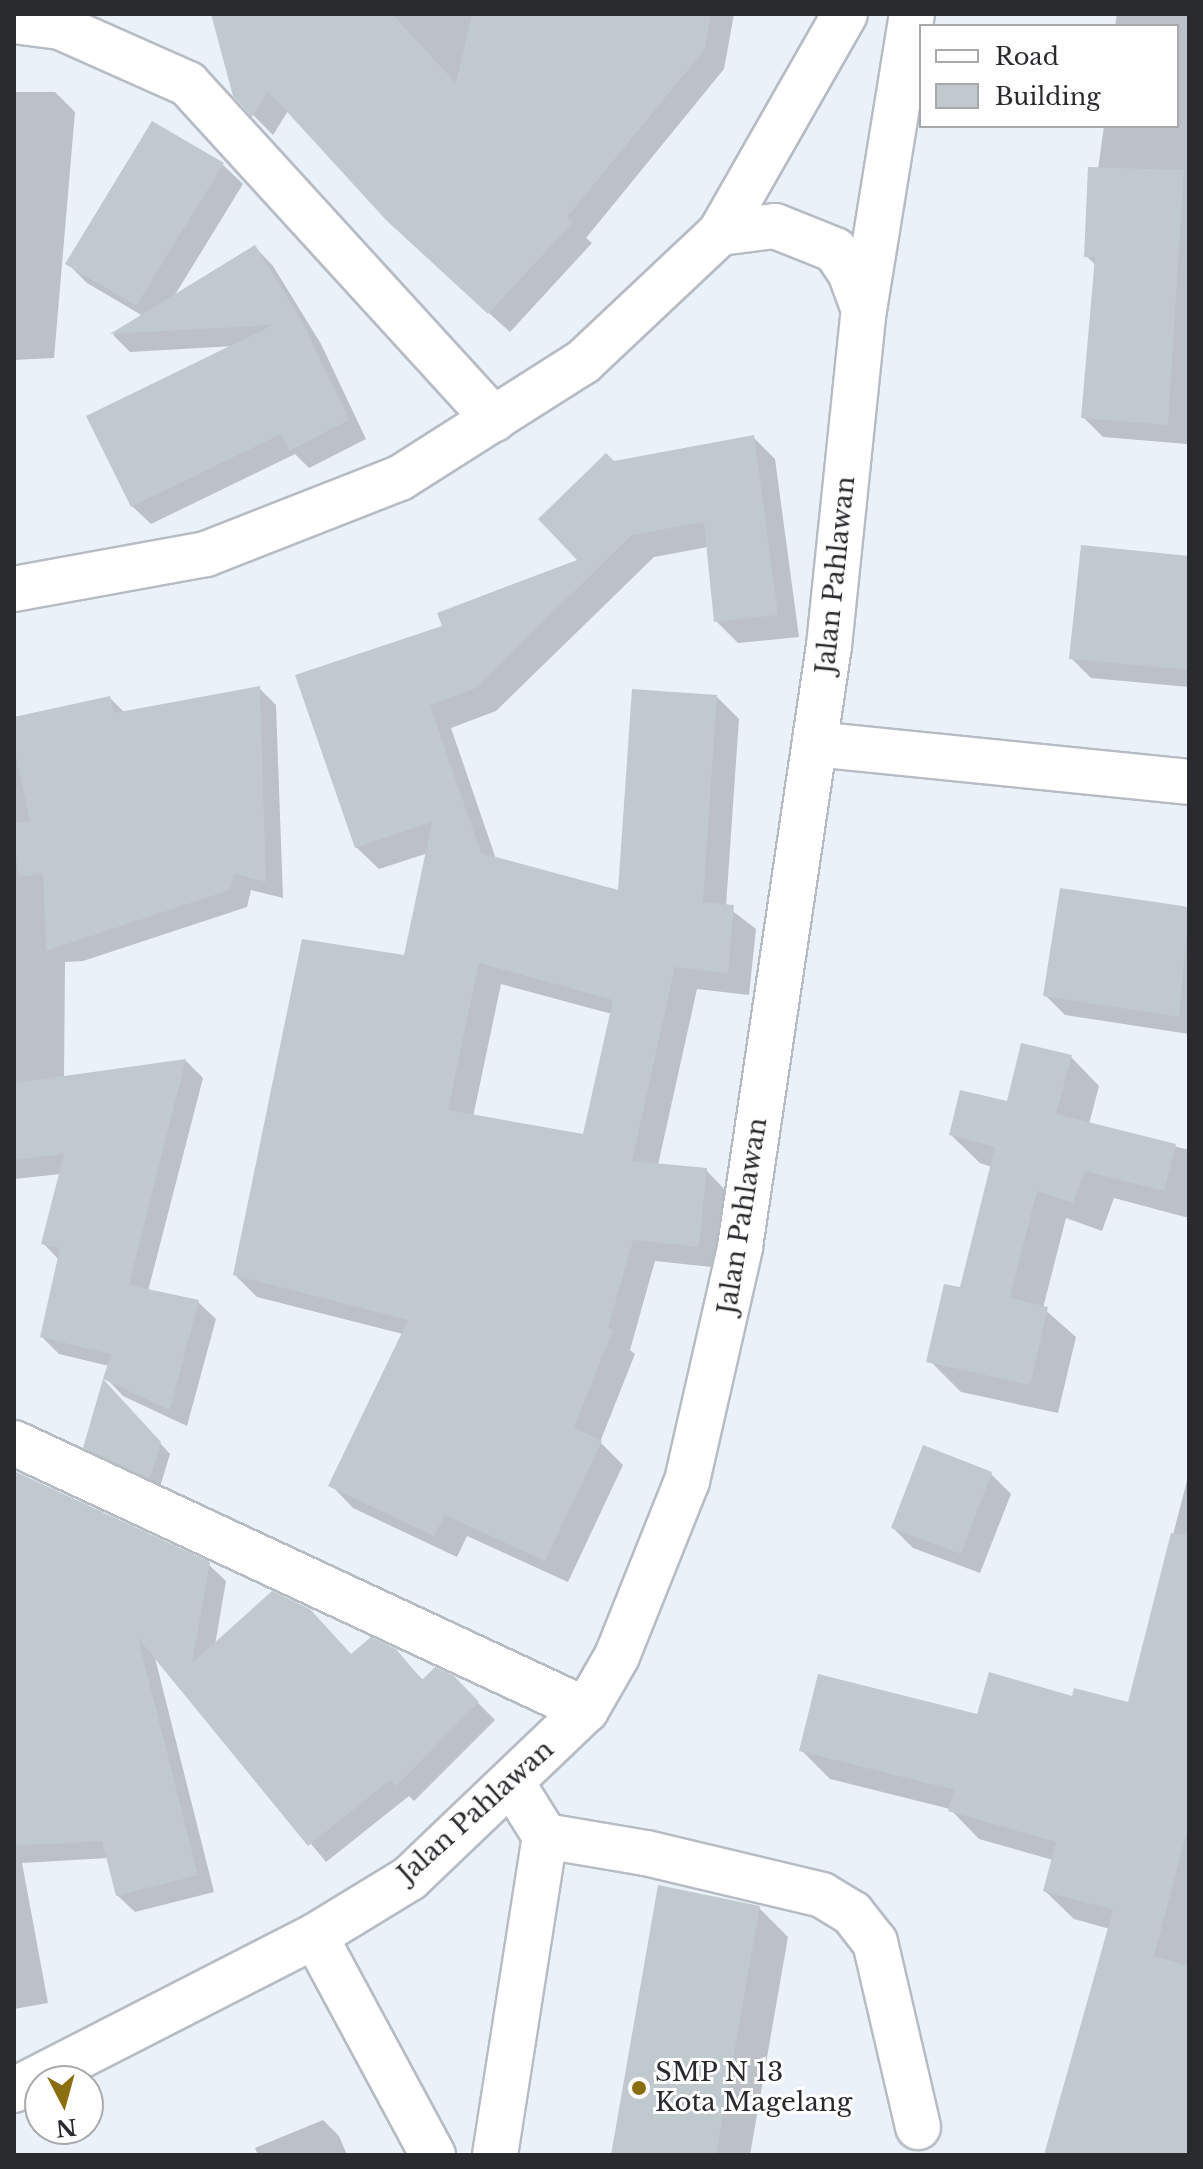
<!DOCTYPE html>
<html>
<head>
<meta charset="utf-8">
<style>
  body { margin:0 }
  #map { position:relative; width:1203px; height:2169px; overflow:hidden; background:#ebf1f9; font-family:"Libre Baskerville",serif }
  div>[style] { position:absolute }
  .shadow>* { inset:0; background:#0003 }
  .building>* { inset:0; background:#c0c9cd }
  .roads { filter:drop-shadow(2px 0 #b7bcc4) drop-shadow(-2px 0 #b7bcc4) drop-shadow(0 2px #b7bcc4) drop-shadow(0 -2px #b7bcc4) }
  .minor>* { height:44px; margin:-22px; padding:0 22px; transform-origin:22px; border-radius:22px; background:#fff }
  .major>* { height:44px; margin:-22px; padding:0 22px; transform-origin:22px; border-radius:22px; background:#fff }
  .dots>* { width:22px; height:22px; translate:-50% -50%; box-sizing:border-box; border:4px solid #fefefe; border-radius:50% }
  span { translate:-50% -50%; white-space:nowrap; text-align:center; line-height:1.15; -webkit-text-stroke:6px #fefefe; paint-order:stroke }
  .street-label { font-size:26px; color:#282a2d }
  .poi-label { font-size:26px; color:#282a2d }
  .left { translate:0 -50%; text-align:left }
  .frame { position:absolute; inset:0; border:16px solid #282a2d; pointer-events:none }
  .legend { position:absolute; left:919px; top:24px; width:260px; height:104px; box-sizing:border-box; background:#fefefe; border:2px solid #a8a9aa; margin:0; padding:10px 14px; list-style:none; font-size:24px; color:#282a2d }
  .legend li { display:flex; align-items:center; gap:16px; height:40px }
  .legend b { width:40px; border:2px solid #a8a9aa }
  .north { position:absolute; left:24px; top:2065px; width:80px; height:80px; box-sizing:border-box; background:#fefefe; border:2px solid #a8a9aa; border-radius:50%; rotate:174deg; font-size:22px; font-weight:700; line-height:32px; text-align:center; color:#282a2d }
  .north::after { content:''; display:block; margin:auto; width:28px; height:36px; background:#8a6e0f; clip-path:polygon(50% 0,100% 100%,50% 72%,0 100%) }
</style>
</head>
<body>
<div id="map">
  <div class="shadow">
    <div style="clip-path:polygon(213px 14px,734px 14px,724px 69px,586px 238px,592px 243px,510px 332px,408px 240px,288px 111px,273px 135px,254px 116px,235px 95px)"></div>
    <div style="clip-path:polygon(1117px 14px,1189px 14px,1187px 444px,1103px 437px,1083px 417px,1097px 266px,1086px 256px,1104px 126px,1177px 126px,1177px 26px,1115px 26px)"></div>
    <div style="clip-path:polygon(14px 92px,55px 92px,75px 112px,54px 358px,14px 360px)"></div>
    <div style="clip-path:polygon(223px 165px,243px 184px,173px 298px,255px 247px,273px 266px,321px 344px,366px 439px,309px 468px,295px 454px,151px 524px,132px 506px,234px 346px,130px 352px,113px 335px,143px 316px,87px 283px,67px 263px)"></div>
    <div style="clip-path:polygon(evenodd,753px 437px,775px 459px,799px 637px,738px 643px,716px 621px,708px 547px,654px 557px,496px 711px,451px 728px,496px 859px,620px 893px,717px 697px,739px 719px,726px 906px,756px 929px,749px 995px,697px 989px,658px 1165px,706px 1170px,728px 1193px,721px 1268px,655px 1261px,630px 1350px,635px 1354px,600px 1442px,623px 1465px,568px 1582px,467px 1536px,457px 1557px,353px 1508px,331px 1485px,403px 1334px,257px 1297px,235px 1275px,406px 957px,428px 853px,379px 869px,356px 847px,444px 627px,581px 561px,614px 463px,753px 437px,501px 984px,612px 1014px,585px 1136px,473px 1117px,501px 984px)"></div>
    <div style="clip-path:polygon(1189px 558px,1189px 687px,1091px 678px,1071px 658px)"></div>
    <div style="clip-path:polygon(259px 688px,276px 705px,283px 898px,251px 890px,247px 907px,83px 961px,65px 962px,64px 1078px,186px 1061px,203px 1078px,148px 1291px,198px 1302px,216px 1319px,187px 1426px,123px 1396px,106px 1378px,109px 1366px,59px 1354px,42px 1337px,59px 1260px,43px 1243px,61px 1174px,14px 1179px,14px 719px,110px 698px,125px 713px)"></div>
    <div style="clip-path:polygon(1062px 890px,1189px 909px,1189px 1034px,1065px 1015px,1045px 995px)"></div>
    <div style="clip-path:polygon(1071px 1057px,1099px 1086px,1089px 1124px,1189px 1150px,1189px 1218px,1114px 1198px,1102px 1231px,1066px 1218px,1043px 1308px,1076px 1337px,1058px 1413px,961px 1392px,932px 1363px,961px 1290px,992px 1167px,980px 1163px,951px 1135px,1008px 1104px)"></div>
    <div style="clip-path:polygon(113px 1391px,170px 1454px,160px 1487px,95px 1457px,85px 1447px)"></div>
    <div style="clip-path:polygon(1189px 1473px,1189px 2155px,1046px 2155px,1110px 1929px,1074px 1919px,1045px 1891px,1053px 1860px,979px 1839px,950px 1809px,830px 1779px,801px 1750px,1074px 1698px,1129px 1704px)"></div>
    <div style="clip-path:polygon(991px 1474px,1011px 1494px,980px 1573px,913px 1548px,893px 1528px)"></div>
    <div style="clip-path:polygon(14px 1476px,208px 1564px,226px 1581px,215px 1645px,351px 1656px,395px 1651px,424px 1681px,453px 1678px,495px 1720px,414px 1801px,409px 1796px,326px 1862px,154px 1654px,214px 1892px,135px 1912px,117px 1895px,108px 1858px,22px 1863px,48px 2003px,14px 2009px)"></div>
    <div style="clip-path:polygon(759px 1908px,788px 1937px,750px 2155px,613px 2155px)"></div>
    <div style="clip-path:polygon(323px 2120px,339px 2136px,347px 2155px,258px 2155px,255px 2148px)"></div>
  </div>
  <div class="building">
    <div style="clip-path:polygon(211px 14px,392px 14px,456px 83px,472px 14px,711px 14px,705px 49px,567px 217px,573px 222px,488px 314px,386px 220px,268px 91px,252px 117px,233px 96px)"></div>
    <div style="clip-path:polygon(152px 121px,224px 163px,136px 306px,65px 264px)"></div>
    <div style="clip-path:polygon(1088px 167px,1184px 170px,1168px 425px,1081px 418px,1095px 257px,1084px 257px)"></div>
    <div style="clip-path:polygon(255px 245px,303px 323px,349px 420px,289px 451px,281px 434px,131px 507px,86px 416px,273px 325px,110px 334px)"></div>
    <div style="clip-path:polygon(evenodd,754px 435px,778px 615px,714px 622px,704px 522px,632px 535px,474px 689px,430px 705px,481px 853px,618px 890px,632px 689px,717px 695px,703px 902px,734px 905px,728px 974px,675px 967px,632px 1161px,707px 1168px,699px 1247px,633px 1240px,608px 1328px,613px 1330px,574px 1428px,602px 1441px,545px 1561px,445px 1515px,434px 1536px,328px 1486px,408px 1320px,233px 1275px,302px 939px,404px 955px,432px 822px,355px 848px,295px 675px,442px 626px,437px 613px,577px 560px,538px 519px,606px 453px,614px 461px,754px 435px,479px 963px,613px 1000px,583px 1134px,448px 1110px,479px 963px)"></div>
    <div style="clip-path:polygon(1081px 545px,1189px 556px,1189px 670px,1069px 659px)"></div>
    <div style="clip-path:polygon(260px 686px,266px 882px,234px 874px,230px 890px,46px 951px,43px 873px,19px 877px,14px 842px,14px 823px,30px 821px,14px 747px,14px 717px,110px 696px,114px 713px)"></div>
    <div style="clip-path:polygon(1060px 888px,1189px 907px,1179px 1017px,1043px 996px)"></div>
    <div style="clip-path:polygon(1021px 1043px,1072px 1055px,1056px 1114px,1176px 1144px,1164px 1191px,1085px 1171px,1073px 1203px,1037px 1191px,1010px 1298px,1048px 1307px,1030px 1385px,926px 1362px,944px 1284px,960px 1287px,995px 1147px,949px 1135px,960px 1090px,1007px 1101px)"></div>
    <div style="clip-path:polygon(186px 1059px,129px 1285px,199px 1300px,170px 1410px,103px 1379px,111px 1354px,40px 1337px,60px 1248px,41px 1244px,64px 1154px,14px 1160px,14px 1083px)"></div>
    <div style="clip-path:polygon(103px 1379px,161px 1442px,150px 1479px,83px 1448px)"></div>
    <div style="clip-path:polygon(923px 1445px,992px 1472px,961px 1554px,891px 1528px)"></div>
    <div style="clip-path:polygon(14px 1471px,210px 1562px,192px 1663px,272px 1591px,310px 1609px,351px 1654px,371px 1637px,396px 1649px,422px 1680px,435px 1667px,454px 1676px,479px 1702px,396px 1786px,390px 1780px,308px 1846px,138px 1638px,198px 1875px,116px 1896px,102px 1841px,14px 1846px)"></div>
    <div style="clip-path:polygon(1171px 1533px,1189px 1535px,1189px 1824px,1154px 1956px,1189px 1966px,1189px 2155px,1044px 2155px,1113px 1910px,1043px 1891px,1056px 1842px,948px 1811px,954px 1790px,799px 1751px,818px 1674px,977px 1714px,989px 1672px,1072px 1696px,1074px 1688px,1128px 1702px)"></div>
    <div style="clip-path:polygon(658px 1885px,760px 1906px,716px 2155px,611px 2155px)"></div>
  </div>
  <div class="roads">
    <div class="minor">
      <div style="left:14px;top:21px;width:46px;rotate:7.4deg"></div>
      <div style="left:60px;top:27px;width:140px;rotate:24deg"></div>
      <div style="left:188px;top:84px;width:454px;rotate:47.6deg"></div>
      <div style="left:815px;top:744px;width:376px;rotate:5.8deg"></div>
      <div style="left:14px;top:1443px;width:631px;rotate:25.02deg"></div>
      <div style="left:545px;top:1836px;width:102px;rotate:9.6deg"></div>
      <div style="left:646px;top:1853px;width:181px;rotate:13.4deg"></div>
      <div style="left:822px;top:1895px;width:35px;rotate:31deg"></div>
      <div style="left:852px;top:1913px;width:37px;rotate:52deg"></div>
      <div style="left:875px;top:1942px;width:190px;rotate:76.9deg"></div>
      <div style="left:315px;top:1936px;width:249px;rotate:61.7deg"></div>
      <div style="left:495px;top:2155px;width:323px;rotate:-81.1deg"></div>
      <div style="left:545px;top:1836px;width:62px;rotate:-121.9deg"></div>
    </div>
    <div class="major">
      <div style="left:720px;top:233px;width:55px;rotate:-7.3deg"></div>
      <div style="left:775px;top:226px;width:65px;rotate:21.8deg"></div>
      <div style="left:835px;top:250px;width:27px;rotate:56deg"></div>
      <div style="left:850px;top:272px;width:40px;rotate:69.8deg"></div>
      <div style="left:14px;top:589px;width:195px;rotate:-10.3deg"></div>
      <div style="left:206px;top:554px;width:208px;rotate:-21.4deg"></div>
      <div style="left:400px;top:478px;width:217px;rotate:-32.4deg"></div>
      <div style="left:583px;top:362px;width:188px;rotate:-43.3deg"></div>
      <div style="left:720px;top:233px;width:252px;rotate:-60.3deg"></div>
      <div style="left:14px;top:2090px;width:338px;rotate:-27.1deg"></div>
      <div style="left:315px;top:1936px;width:111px;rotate:-31.4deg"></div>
      <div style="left:410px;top:1878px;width:243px;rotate:-43.7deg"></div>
      <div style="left:586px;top:1710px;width:62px;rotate:-60.1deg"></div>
      <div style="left:617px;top:1656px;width:188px;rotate:-68.2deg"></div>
      <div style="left:687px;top:1481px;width:240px;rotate:-77.2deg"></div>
      <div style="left:740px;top:1247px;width:608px;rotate:-81.58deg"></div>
      <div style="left:829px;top:646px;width:338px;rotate:-84.1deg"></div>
      <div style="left:864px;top:310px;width:300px;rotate:-80.8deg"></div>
    </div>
  </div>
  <div class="dots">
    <div style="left:639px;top:2088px;background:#8a6e0f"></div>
  </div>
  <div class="street-label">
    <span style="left:836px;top:575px;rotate:-84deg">Jalan Pahlawan</span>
    <span style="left:743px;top:1216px;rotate:-81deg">Jalan Pahlawan</span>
    <span style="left:476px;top:1812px;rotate:-42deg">Jalan Pahlawan</span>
  </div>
  <div class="poi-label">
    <span class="left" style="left:655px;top:2088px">SMP N 13<br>Kota Magelang</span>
  </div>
  <div class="frame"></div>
  <ul class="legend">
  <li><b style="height:10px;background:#fff"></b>Road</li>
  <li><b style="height:22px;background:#c0c9cd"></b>Building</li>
  </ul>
  <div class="north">N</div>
</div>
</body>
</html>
